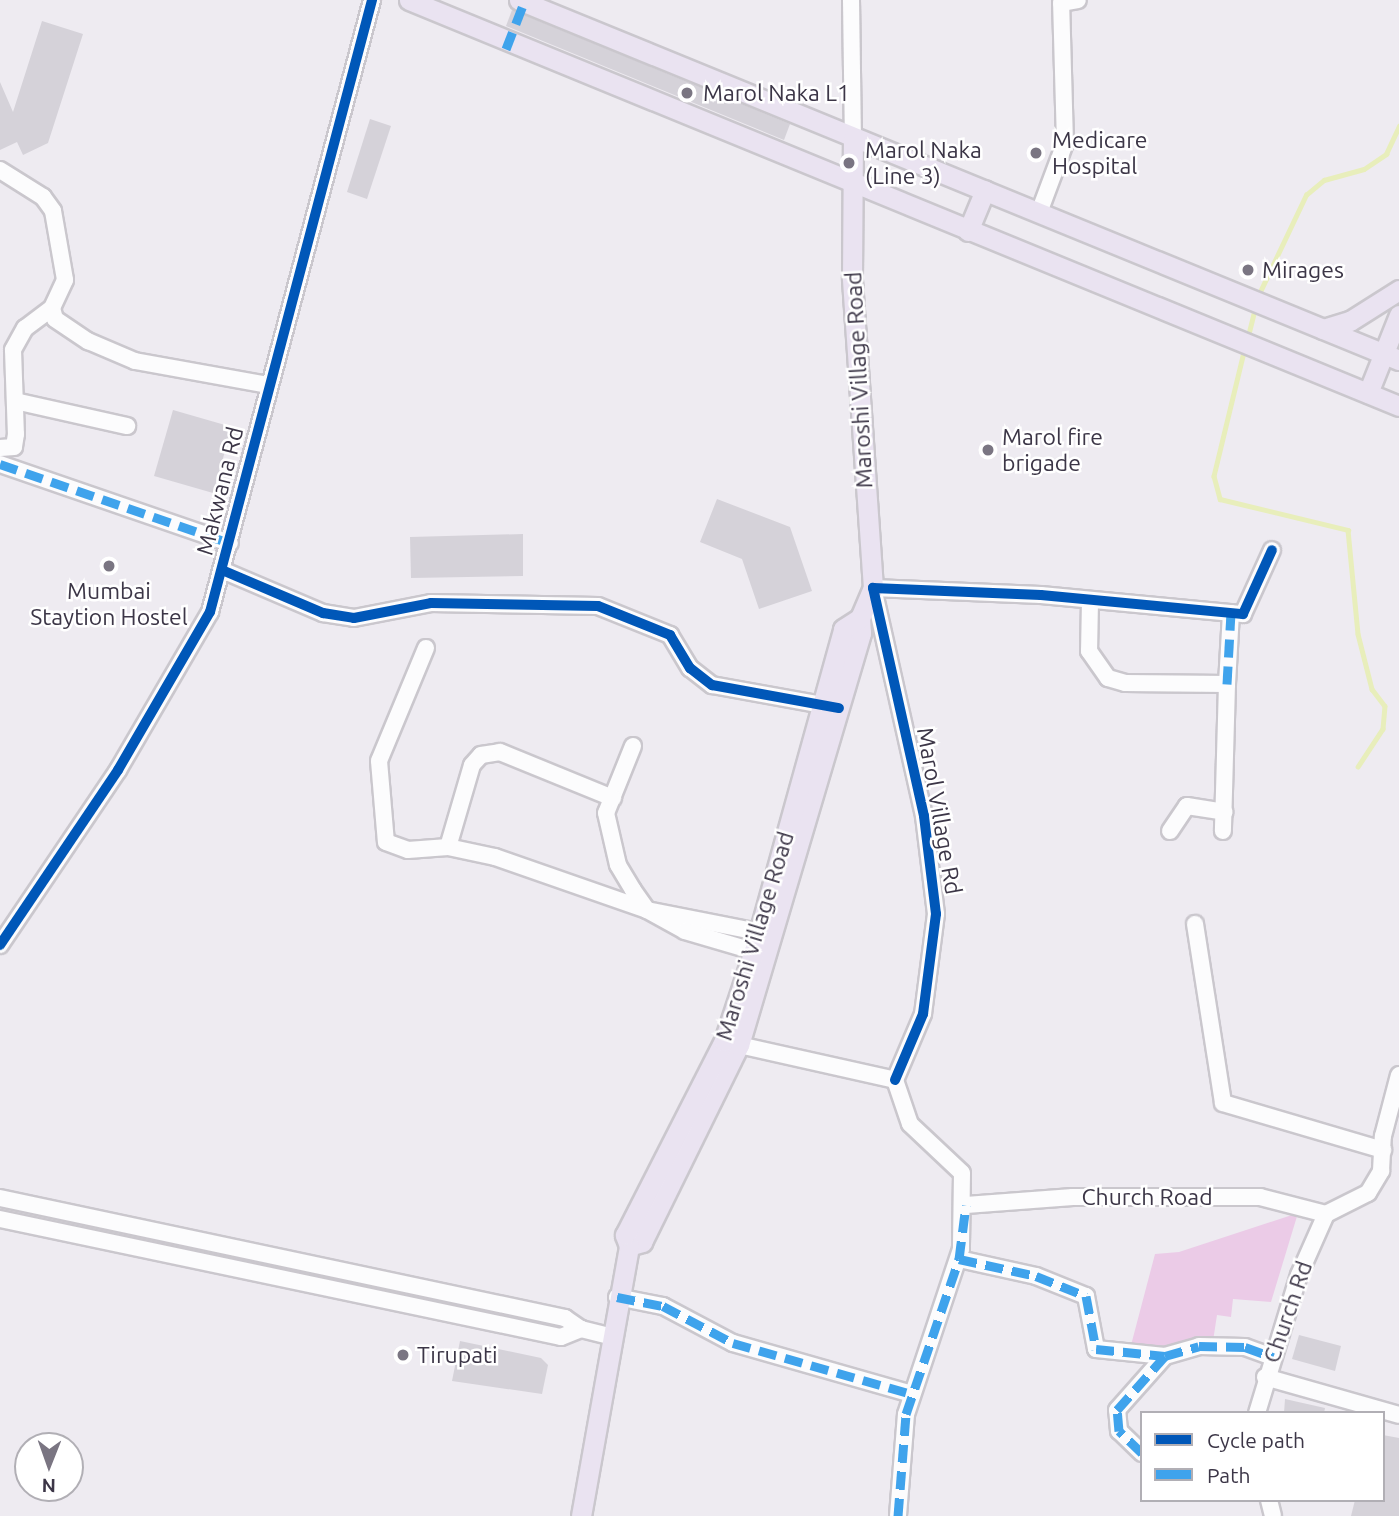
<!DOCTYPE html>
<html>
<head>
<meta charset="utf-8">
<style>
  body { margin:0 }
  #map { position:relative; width:1399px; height:1516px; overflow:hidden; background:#eeebf1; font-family:Ubuntu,sans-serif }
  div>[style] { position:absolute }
  .green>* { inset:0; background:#ebcbe7 }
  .stream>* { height:4.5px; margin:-2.25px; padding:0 2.25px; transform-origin:2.25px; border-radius:2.25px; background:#e8eebb }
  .building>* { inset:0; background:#d5d2d9 }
  .roads { filter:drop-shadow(2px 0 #cac7cd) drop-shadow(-2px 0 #cac7cd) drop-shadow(0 2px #cac7cd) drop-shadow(0 -2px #cac7cd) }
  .minor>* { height:16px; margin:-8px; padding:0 8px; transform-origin:8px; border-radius:8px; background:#fcfcfd }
  .major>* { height:19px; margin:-9.5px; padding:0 9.5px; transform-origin:9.5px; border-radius:9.5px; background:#eae3f1 }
  .quiet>* { height:9px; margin-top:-4.5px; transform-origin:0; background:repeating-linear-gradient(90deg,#3fa3ec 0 18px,transparent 0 27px) }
  .cycleway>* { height:10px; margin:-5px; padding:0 5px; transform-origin:5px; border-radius:5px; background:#0057b8 }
  .dots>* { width:19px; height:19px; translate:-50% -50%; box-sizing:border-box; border:4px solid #fff; border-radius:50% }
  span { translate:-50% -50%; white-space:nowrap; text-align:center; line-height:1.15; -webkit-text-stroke:5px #fff; paint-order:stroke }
  .poi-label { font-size:23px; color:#3c3647 }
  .left { translate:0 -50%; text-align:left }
  .street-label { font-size:23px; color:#3c3647 }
  .legend { position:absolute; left:1140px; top:1411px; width:245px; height:91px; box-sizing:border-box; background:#fff; border:2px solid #b1afb5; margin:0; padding:9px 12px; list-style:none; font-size:21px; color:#3c3647 }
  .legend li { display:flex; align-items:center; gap:14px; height:35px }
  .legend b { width:35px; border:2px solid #b1afb5 }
  .north { position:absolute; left:14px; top:1432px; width:70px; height:70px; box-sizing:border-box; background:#fff; border:2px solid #b1afb5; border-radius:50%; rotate:181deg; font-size:19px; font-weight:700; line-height:28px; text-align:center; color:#3c3647 }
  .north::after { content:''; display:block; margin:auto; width:24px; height:32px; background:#7a7582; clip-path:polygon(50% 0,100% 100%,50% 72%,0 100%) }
</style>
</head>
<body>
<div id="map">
  <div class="green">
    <div style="clip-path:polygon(1298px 1213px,1271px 1302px,1233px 1299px,1231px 1317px,1217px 1315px,1213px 1341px,1168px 1352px,1130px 1349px,1155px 1254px,1179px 1252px)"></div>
  </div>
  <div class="stream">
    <div style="left:1258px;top:296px;width:112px;rotate:-64.6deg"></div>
    <div style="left:1306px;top:195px;width:23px;rotate:-40deg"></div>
    <div style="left:1324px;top:180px;width:41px;rotate:-15.4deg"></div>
    <div style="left:1364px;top:169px;width:27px;rotate:-34deg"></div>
    <div style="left:1386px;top:154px;width:31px;rotate:-65deg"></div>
    <div style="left:1247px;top:340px;width:33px;rotate:-76deg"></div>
    <div style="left:1245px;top:348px;width:132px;rotate:103.6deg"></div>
    <div style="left:1214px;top:476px;width:24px;rotate:75deg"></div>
    <div style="left:1220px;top:499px;width:132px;rotate:13.6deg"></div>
    <div style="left:1348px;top:530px;width:104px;rotate:84.5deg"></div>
    <div style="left:1358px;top:634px;width:57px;rotate:75.7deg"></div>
    <div style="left:1372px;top:689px;width:21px;rotate:53deg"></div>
    <div style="left:1385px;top:706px;width:23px;rotate:95deg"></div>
    <div style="left:1383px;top:729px;width:45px;rotate:123.3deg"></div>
  </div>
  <div class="building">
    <div style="clip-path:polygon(512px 10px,790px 124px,784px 140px,506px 26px)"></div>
    <div style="clip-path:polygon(42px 21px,83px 34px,48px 143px,23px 155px,17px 142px,0 150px,0 82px,13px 112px)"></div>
    <div style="clip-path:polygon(370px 119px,391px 126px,367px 199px,347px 192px)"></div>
    <div style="clip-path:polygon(173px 410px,232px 427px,213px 493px,154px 476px)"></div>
    <div style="clip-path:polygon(717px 499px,790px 527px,812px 591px,759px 609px,742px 559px,700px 542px)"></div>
    <div style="clip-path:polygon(523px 534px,523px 576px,411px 578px,410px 537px)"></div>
    <div style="clip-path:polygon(1299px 1335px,1341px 1346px,1335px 1371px,1292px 1359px)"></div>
    <div style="clip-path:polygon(460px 1341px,541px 1358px,548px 1365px,542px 1394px,452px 1381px)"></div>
    <div style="clip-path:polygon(1285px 1399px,1325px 1408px,1324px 1413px,1284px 1413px)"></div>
    <div style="clip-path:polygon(1383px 1435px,1399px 1438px,1399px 1516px,1351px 1516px,1355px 1500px,1383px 1500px)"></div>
  </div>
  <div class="roads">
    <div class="minor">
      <div style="left:851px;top:0;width:138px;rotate:89.2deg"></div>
      <div style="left:0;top:170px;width:51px;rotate:32.1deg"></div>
      <div style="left:43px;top:197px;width:17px;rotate:54deg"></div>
      <div style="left:53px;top:211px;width:70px;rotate:80.1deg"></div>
      <div style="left:65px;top:280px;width:31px;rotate:115deg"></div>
      <div style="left:52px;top:308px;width:34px;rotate:143deg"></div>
      <div style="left:25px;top:328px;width:25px;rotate:119deg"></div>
      <div style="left:13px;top:350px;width:84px;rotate:88deg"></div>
      <div style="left:16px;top:434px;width:13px;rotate:99deg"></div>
      <div style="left:14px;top:447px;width:14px;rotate:176deg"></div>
      <div style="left:1040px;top:210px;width:72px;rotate:-69.5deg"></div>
      <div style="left:1065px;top:143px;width:140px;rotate:-91.6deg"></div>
      <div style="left:1061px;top:3px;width:17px;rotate:-10deg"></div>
      <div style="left:52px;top:308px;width:11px;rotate:75deg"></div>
      <div style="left:55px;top:319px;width:40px;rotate:34deg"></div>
      <div style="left:88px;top:341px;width:51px;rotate:23.1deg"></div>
      <div style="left:135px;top:361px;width:136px;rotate:10.2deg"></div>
      <div style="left:15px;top:401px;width:115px;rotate:12.6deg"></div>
      <div style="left:0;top:464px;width:243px;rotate:19deg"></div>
      <div style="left:222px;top:570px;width:110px;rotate:23.1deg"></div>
      <div style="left:323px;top:613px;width:31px;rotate:9deg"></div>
      <div style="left:354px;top:618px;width:78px;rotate:-11deg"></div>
      <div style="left:431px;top:603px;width:167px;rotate:1deg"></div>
      <div style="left:598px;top:606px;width:78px;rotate:21.9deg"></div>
      <div style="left:670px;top:635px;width:39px;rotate:59deg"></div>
      <div style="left:690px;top:668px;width:28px;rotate:38deg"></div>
      <div style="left:712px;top:685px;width:123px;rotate:10.3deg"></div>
      <div style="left:1090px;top:601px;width:50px;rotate:91.1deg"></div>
      <div style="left:1089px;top:651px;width:33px;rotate:55deg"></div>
      <div style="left:1108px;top:678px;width:18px;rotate:16deg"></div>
      <div style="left:1125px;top:683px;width:102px;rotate:0.6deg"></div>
      <div style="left:1227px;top:684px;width:147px;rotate:91.6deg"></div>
      <div style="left:426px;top:648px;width:122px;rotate:112.6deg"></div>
      <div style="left:379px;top:761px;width:81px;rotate:85.1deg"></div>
      <div style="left:386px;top:842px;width:23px;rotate:20deg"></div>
      <div style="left:408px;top:850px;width:40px;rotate:-4.3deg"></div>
      <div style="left:448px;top:847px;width:48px;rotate:12deg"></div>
      <div style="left:495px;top:857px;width:161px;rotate:19.2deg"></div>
      <div style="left:647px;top:910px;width:123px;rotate:11.2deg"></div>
      <div style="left:1227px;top:684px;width:71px;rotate:-86.8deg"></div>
      <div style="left:633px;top:746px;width:72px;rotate:111.9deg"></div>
      <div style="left:606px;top:813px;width:53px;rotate:77deg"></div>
      <div style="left:618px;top:865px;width:29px;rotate:59deg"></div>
      <div style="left:633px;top:890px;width:24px;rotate:55deg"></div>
      <div style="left:647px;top:910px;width:43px;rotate:28.9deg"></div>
      <div style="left:685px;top:931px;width:81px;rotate:16.4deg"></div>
      <div style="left:1170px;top:831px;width:30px;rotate:-56deg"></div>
      <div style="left:1187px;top:806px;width:38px;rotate:9deg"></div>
      <div style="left:448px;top:847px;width:85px;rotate:-73.7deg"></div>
      <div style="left:472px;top:765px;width:13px;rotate:-48deg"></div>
      <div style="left:481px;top:755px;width:19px;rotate:-9deg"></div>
      <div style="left:500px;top:752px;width:122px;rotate:22.2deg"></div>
      <div style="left:1195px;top:924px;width:181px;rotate:81.1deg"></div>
      <div style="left:1223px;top:1103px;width:167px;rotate:16.4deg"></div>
      <div style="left:0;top:945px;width:211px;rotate:-56deg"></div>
      <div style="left:118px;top:770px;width:183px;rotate:-59.8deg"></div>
      <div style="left:210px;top:612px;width:633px;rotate:-75.17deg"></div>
      <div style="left:739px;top:1045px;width:160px;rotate:12.6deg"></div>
      <div style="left:895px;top:1080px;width:46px;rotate:71.2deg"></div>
      <div style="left:910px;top:1124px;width:71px;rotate:43.3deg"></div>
      <div style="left:962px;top:1173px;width:76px;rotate:90.8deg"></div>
      <div style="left:961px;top:1249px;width:174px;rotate:108.4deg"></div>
      <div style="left:906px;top:1414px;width:102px;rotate:94.5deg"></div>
      <div style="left:895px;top:1080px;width:72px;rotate:-67deg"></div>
      <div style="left:923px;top:1014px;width:101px;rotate:-82.6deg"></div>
      <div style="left:936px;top:914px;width:99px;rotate:-97deg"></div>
      <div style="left:924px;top:816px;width:234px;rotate:-102.6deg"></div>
      <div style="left:873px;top:588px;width:168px;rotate:2.4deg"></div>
      <div style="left:1041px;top:595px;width:203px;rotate:5.4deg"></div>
      <div style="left:1243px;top:614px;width:70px;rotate:-65.6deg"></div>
      <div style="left:0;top:1198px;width:578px;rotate:11.99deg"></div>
      <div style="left:565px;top:1318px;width:19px;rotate:35deg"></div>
      <div style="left:581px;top:1329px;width:30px;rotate:14deg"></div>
      <div style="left:966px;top:1205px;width:107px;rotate:-4.3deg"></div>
      <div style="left:1073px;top:1197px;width:187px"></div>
      <div style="left:1260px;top:1197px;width:68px;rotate:14.4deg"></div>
      <div style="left:1326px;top:1214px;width:47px;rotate:-26.6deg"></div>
      <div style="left:1368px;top:1193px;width:26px;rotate:-59deg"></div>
      <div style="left:1381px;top:1171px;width:35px;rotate:-87deg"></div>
      <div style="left:1383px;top:1136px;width:63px;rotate:-75.3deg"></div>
      <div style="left:0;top:1219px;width:573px;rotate:11.88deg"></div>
      <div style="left:561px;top:1337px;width:22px;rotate:-22deg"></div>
      <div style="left:959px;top:1259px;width:79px;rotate:12.4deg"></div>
      <div style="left:1036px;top:1276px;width:54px;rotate:21.8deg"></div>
      <div style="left:1086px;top:1296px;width:54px;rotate:79.3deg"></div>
      <div style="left:1096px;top:1349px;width:69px;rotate:5.8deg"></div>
      <div style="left:617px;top:1297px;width:47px;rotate:11.1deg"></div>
      <div style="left:663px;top:1306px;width:79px;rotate:27.9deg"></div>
      <div style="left:733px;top:1343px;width:186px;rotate:15.9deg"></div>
      <div style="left:1265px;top:1377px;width:139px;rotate:15.8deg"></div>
      <div style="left:1257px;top:1413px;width:144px;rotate:-73.1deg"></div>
      <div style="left:1299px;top:1275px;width:67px;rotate:-66.1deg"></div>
      <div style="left:1142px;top:1453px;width:32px;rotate:-136deg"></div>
      <div style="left:1119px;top:1431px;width:21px;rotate:-95deg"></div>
      <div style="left:1117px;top:1410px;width:72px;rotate:-48.4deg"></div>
      <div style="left:1165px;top:1356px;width:35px;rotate:-16deg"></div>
      <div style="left:1199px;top:1346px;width:46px;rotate:1.2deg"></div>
      <div style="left:1245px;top:1347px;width:30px;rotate:20deg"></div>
      <div style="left:1269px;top:1500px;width:16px;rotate:76deg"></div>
    </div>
    <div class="major">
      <div style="left:409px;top:0;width:1070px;rotate:22.3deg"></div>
      <div style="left:519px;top:0;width:951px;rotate:22.25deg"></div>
      <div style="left:968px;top:231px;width:44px;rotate:-67.5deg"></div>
      <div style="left:1323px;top:329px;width:28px;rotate:-17deg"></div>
      <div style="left:1350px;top:321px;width:58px;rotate:-32.3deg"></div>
      <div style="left:1368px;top:393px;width:84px;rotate:-68.3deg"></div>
      <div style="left:629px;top:1246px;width:14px;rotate:-17deg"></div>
      <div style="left:642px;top:1242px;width:220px;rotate:-63.8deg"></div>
      <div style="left:739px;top:1045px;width:430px;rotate:-73.5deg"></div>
      <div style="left:861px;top:633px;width:15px;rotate:-94deg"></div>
      <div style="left:860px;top:618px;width:33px;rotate:-67deg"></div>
      <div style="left:873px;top:588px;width:312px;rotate:-93.9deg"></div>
      <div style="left:852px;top:277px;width:139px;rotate:-89.6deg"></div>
      <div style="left:581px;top:1516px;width:274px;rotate:-79.9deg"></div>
      <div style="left:629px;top:1246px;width:12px;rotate:-110deg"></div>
      <div style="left:625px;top:1235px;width:218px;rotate:-63deg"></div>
      <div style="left:724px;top:1041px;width:95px;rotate:-71.6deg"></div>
      <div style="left:754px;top:951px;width:334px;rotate:-74.5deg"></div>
      <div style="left:843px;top:629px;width:20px;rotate:-33deg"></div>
    </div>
  </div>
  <div class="quiet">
    <div style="left:506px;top:49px;width:53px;rotate:-68.8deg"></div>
    <div style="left:0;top:464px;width:243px;rotate:19deg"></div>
    <div style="left:1227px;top:684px;width:71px;rotate:-86.8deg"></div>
    <div style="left:959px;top:1259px;width:79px;rotate:12.4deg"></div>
    <div style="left:1036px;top:1276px;width:54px;rotate:21.8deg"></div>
    <div style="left:1086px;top:1296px;width:54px;rotate:79.3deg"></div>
    <div style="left:1096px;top:1349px;width:69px;rotate:5.8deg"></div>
    <div style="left:617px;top:1297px;width:47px;rotate:11.1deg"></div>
    <div style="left:663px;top:1306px;width:79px;rotate:27.9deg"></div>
    <div style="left:733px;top:1343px;width:186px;rotate:15.9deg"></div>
    <div style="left:1142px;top:1453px;width:32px;rotate:-136deg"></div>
    <div style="left:1119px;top:1431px;width:21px;rotate:-95deg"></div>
    <div style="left:1117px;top:1410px;width:72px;rotate:-48.4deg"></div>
    <div style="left:1165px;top:1356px;width:35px;rotate:-16deg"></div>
    <div style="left:1199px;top:1346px;width:46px;rotate:1.2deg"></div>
    <div style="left:1245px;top:1347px;width:30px;rotate:20deg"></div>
    <div style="left:898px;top:1516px;width:102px;rotate:-85.5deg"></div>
    <div style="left:906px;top:1414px;width:164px;rotate:-71.1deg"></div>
    <div style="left:959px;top:1259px;width:54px;rotate:-82.6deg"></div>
  </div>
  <div class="cycleway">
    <div style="left:222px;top:570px;width:110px;rotate:23.1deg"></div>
    <div style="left:323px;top:613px;width:31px;rotate:9deg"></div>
    <div style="left:354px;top:618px;width:78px;rotate:-11deg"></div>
    <div style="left:431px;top:603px;width:167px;rotate:1deg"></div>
    <div style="left:598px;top:606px;width:78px;rotate:21.9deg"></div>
    <div style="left:670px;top:635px;width:39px;rotate:59deg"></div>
    <div style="left:690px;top:668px;width:28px;rotate:38deg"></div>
    <div style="left:712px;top:685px;width:129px;rotate:10.3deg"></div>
    <div style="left:0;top:945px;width:211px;rotate:-56deg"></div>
    <div style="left:118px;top:770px;width:183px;rotate:-59.8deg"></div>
    <div style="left:210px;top:612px;width:633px;rotate:-75.17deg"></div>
    <div style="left:895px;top:1080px;width:72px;rotate:-67deg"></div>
    <div style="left:923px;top:1014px;width:101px;rotate:-82.6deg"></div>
    <div style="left:936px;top:914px;width:99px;rotate:-97deg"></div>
    <div style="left:924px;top:816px;width:234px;rotate:-102.6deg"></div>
    <div style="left:873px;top:588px;width:168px;rotate:2.4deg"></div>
    <div style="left:1041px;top:595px;width:203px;rotate:5.4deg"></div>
    <div style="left:1243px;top:614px;width:70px;rotate:-65.6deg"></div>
  </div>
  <div class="dots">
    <div style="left:687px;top:93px;background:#7a7582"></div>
    <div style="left:1036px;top:153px;background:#7a7582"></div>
    <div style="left:849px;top:163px;background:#7a7582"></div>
    <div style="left:1248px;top:270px;background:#7a7582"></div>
    <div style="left:988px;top:450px;background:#7a7582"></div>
    <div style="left:109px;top:566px;background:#7a7582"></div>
    <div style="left:403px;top:1355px;background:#7a7582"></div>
  </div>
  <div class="poi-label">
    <span class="left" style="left:703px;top:93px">Marol Naka L1</span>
    <span class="left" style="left:1052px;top:153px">Medicare<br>Hospital</span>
    <span class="left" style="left:865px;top:163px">Marol Naka<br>(Line 3)</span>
    <span class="left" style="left:1262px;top:270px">Mirages</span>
    <span class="left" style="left:1002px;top:450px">Marol fire<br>brigade</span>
    <span style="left:109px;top:604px">Mumbai<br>Staytion Hostel</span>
    <span class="left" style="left:417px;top:1355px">Tirupati</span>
  </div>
  <div class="street-label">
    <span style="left:859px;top:380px;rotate:-93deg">Maroshi Village Road</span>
    <span style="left:220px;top:491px;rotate:-76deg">Makwana Rd</span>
    <span style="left:939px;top:811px;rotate:80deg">Marol Village Rd</span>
    <span style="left:755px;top:936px;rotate:-73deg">Maroshi Village Road</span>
    <span style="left:1147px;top:1197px">Church Road</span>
    <span style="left:1288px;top:1312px;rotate:-71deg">Church Rd</span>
  </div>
  <ul class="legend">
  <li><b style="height:9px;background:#0057b8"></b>Cycle path</li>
  <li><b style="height:9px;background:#3fa3ec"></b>Path</li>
  </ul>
  <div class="north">N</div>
</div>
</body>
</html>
